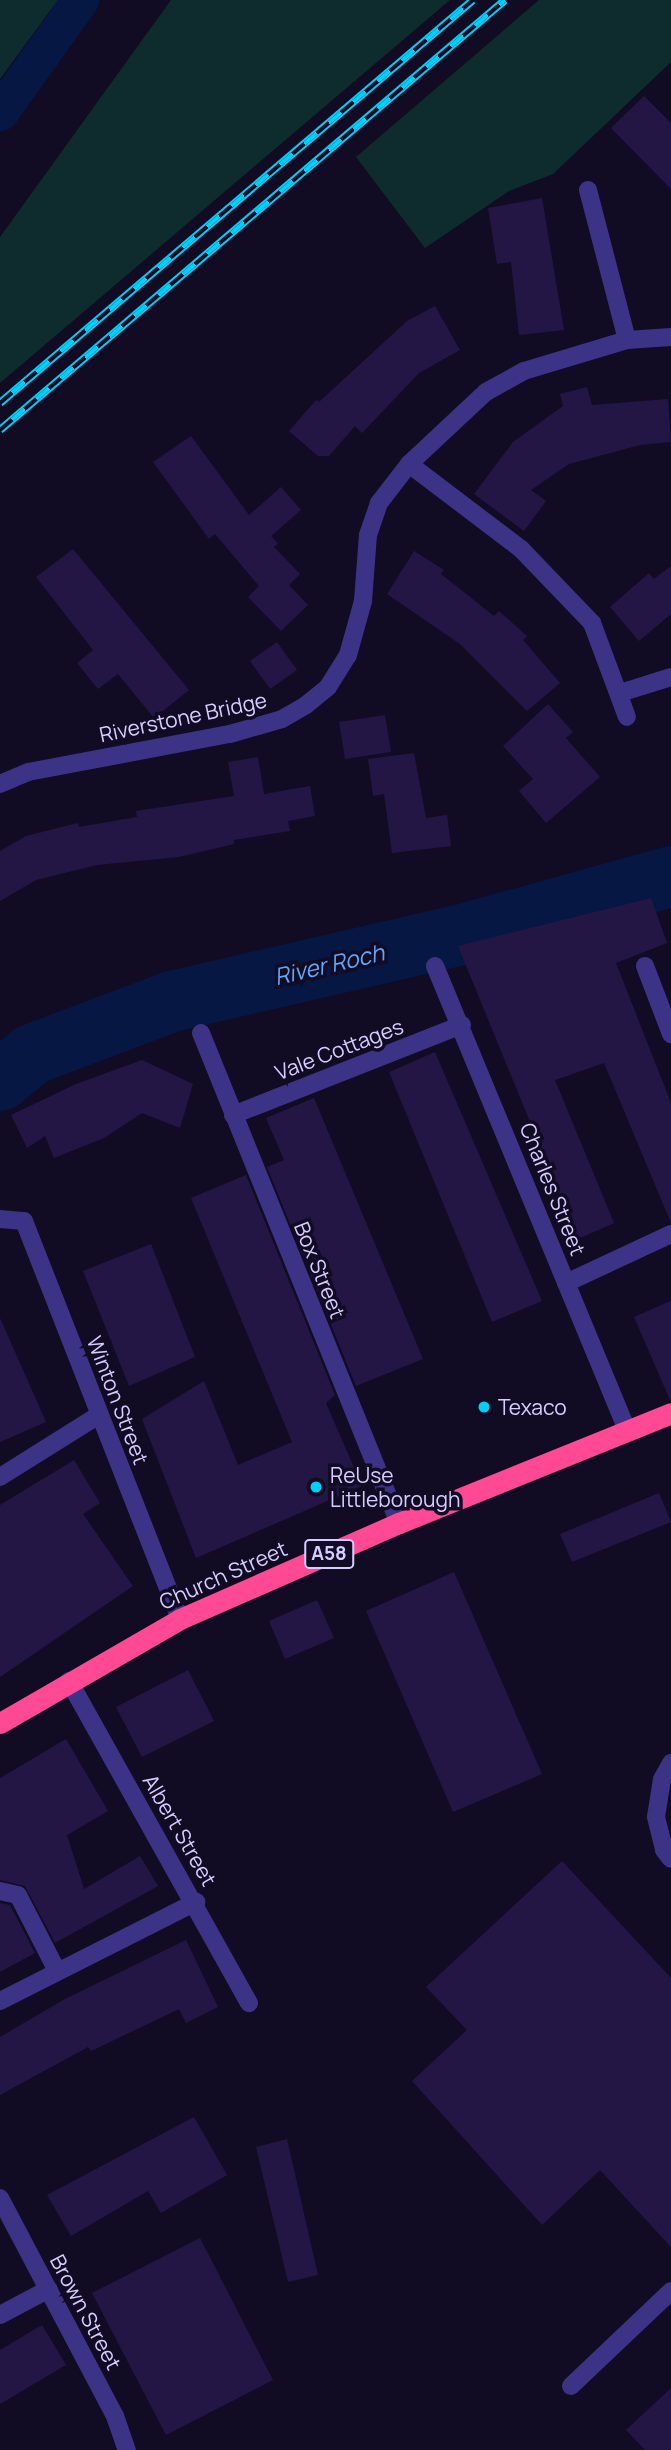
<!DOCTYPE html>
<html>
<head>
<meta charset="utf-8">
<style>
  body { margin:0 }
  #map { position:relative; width:671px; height:2450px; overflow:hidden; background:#110c23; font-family:Manrope,sans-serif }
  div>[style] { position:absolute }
  .green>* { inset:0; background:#0e2c2d }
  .canal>* { height:37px; margin:-18.5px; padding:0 18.5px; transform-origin:18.5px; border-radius:18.5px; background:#051742 }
  .river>* { height:61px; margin:-30.5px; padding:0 30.5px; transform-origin:30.5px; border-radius:30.5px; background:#051742 }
  .building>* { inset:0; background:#231645 }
  .minor>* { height:18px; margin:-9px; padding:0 9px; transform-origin:9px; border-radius:9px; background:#3c3386 }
  .highway>* { height:21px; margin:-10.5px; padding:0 10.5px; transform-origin:10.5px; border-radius:10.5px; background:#ff4994 }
  .rail>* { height:8px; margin-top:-4px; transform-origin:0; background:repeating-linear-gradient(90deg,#110c23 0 16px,#00cff9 0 32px); box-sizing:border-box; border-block:2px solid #00cff9 }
  .dots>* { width:19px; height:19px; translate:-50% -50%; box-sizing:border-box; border:4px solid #110c23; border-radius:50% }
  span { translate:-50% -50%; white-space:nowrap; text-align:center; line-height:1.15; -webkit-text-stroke:7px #110c23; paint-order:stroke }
  .shield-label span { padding:2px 5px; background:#110c23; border:2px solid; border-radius:5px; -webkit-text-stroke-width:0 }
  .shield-label { font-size:19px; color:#d7ceff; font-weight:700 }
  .street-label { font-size:21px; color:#d7ceff }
  .poi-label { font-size:21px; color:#d7ceff }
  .left { translate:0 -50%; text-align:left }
  .water-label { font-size:23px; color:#5ca8ff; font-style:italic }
</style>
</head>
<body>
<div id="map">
  <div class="green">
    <div style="clip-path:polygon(0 0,58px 0,0 79px)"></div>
    <div style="clip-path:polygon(171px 0,450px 0,0 383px,0 237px)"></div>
    <div style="clip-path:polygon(539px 0,671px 0,671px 62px,553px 174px,509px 191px,425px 248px,356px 157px)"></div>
  </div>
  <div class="canal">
    <div style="left:0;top:112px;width:138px;rotate:-54.5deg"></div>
  </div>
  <div class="river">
    <div style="left:0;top:1080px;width:40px;rotate:-40deg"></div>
    <div style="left:31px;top:1054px;width:150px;rotate:-20.7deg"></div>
    <div style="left:171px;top:1001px;width:306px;rotate:-13deg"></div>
    <div style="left:469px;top:932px;width:210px;rotate:-15.5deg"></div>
  </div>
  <div class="building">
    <div style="clip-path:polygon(644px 96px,671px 123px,671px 189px,611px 128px)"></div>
    <div style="clip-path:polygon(542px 198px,564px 330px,519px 335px,511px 262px,497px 264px,488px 208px)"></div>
    <div style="clip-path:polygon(435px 306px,460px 350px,419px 373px,362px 433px,355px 426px,329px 456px,318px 456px,289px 431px,316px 400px,319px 402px,407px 321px)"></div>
    <div style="clip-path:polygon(587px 387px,592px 405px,668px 399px,671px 442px,640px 445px,569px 464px,531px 490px,546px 501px,524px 531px,474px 494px,513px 442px,563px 406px,560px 394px)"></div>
    <div style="clip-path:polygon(191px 436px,249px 515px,281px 487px,301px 510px,271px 536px,278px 544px,274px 547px,300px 574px,289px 585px,308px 605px,281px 631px,248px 597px,259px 586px,215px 534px,209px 539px,153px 462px)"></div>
    <div style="clip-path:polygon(73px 549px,189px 690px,154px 718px,118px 674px,98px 689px,77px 663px,93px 650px,36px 577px)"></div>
    <div style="clip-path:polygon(414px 551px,444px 570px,441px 574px,494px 616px,499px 611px,527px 636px,523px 640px,560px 683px,527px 711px,460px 644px,387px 594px)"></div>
    <div style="clip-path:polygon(671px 566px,671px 614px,639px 641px,610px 607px,649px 573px,654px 579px)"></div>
    <div style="clip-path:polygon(277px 642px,297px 670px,270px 689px,250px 661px)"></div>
    <div style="clip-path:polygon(548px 704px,573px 732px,566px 738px,600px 777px,546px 823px,519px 791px,533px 779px,503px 746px)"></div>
    <div style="clip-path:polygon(385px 715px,391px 752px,345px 759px,339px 722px)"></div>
    <div style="clip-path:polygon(414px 753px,426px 818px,447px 815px,451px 846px,392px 853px,384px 794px,373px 796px,368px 759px)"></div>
    <div style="clip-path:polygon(258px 757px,264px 794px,310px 786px,315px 816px,288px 821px,290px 831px,234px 840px,234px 844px,179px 857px,97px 865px,36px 880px,0 901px,0 851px,26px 836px,78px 823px,79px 827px,137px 817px,136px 811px,234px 796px,228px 762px)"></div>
    <div style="clip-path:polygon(651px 898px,667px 943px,616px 963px,671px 1103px,671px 1223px,604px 1063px,555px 1080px,614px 1223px,578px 1239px,458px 946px)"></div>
    <div style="clip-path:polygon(435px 1052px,542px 1301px,492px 1322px,389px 1072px)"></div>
    <div style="clip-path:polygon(142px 1060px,193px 1084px,180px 1128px,142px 1113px,104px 1138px,54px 1158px,45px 1136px,27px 1148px,11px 1115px,76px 1084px)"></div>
    <div style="clip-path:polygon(314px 1098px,423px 1359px,356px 1386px,267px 1167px,284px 1160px,266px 1118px)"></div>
    <div style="clip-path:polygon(246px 1175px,335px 1395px,326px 1403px,362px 1486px,196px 1558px,142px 1419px,204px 1381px,238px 1465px,292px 1442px,191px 1198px)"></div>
    <div style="clip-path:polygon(151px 1244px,195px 1357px,129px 1386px,83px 1271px)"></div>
    <div style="clip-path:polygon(671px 1301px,671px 1400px,670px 1400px,634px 1317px)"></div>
    <div style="clip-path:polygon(0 1318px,46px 1422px,0 1442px)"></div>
    <div style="clip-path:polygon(74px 1460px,100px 1503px,83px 1514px,133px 1586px,0 1677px,0 1505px)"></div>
    <div style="clip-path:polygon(659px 1493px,671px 1522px,572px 1562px,560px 1534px)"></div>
    <div style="clip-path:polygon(454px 1572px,542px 1774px,453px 1812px,366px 1611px)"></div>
    <div style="clip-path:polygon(317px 1600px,334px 1638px,285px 1659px,269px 1621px)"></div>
    <div style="clip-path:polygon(188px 1670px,214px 1721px,142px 1757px,116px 1707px)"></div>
    <div style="clip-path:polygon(66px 1739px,108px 1811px,67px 1835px,84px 1889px,140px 1856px,158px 1886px,55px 1943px,25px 1886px,0 1880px,0 1778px)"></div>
    <div style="clip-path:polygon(562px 1861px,671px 1978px,671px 2247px,600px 2170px,542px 2225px,412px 2081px,467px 2030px,426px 1987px)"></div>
    <div style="clip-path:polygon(0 1903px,10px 1905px,35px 1953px,0 1972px)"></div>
    <div style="clip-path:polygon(186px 1940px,218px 2007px,186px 2023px,179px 2009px,91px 2051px,88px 2047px,0 2095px,0 2037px,65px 1999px)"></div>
    <div style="clip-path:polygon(194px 2117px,227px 2175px,161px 2213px,148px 2191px,71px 2236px,47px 2195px)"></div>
    <div style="clip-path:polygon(287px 2139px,318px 2275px,288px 2282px,256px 2147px)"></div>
    <div style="clip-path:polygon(200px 2238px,273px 2380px,166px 2435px,92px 2293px)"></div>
    <div style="clip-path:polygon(42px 2325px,66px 2365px,0 2404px,0 2350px)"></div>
    <div style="clip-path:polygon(671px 2388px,671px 2450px,645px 2450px,626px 2430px)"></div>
  </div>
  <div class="minor">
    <div style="left:588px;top:190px;width:155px;rotate:75.4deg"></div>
    <div style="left:409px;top:464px;width:141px;rotate:37.2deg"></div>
    <div style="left:521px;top:549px;width:103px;rotate:46.2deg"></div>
    <div style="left:592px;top:623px;width:100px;rotate:69.6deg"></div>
    <div style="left:620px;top:693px;width:53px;rotate:-17.4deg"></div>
    <div style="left:0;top:784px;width:30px;rotate:-23deg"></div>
    <div style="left:28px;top:772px;width:206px;rotate:-10.7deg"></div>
    <div style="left:230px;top:734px;width:54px;rotate:-16.1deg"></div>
    <div style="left:282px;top:719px;width:28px;rotate:-30deg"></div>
    <div style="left:306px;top:705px;width:28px;rotate:-39deg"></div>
    <div style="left:328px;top:687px;width:38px;rotate:-58deg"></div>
    <div style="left:348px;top:655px;width:56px;rotate:-74.5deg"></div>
    <div style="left:363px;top:601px;width:66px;rotate:-85.7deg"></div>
    <div style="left:368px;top:535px;width:34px;rotate:-71deg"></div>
    <div style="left:379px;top:503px;width:49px;rotate:-52.4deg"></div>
    <div style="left:409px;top:464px;width:105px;rotate:-43.1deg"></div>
    <div style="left:486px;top:392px;width:43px;rotate:-28.9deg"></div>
    <div style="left:524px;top:371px;width:108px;rotate:-16.8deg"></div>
    <div style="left:627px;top:340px;width:44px;rotate:-3.9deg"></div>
    <div style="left:435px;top:966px;width:502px;rotate:67.52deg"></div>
    <div style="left:645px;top:966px;width:73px;rotate:69.1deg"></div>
    <div style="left:201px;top:1033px;width:528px;rotate:68deg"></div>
    <div style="left:233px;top:1115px;width:246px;rotate:-21.5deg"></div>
    <div style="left:0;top:1219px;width:24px;rotate:5deg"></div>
    <div style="left:24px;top:1221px;width:427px;rotate:68.6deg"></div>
    <div style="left:566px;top:1283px;width:116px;rotate:-25deg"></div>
    <div style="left:0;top:1477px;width:117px;rotate:-32.1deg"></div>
    <div style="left:69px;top:1681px;width:369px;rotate:60.8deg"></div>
    <div style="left:671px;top:1763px;width:18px;rotate:119deg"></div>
    <div style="left:662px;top:1779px;width:38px;rotate:99deg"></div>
    <div style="left:656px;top:1817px;width:34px;rotate:76deg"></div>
    <div style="left:664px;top:1850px;width:11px;rotate:52deg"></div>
    <div style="left:0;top:1891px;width:18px;rotate:13deg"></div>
    <div style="left:18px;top:1895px;width:85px;rotate:62.8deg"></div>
    <div style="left:0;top:2001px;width:220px;rotate:-26.8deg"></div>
    <div style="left:0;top:2198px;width:246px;rotate:62.2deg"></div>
    <div style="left:115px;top:2416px;width:36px;rotate:71deg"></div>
    <div style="left:0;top:2315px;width:55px;rotate:-28deg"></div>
    <div style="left:571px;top:2386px;width:138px;rotate:-43.5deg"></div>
  </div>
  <div class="highway">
    <div style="left:0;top:1723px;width:208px;rotate:-30deg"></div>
    <div style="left:180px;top:1619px;width:239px;rotate:-23.7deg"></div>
    <div style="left:399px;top:1523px;width:293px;rotate:-22deg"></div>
  </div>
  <div class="rail">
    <div style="left:0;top:403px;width:621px;rotate:-40.43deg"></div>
    <div style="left:0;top:430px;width:663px;rotate:-40.41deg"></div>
  </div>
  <div class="dots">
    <div style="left:484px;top:1407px;background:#00cff9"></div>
    <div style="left:316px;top:1487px;background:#00cff9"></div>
  </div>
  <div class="shield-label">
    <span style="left:329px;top:1554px">A58</span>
  </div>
  <div class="street-label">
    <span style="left:183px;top:717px;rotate:-12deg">Riverstone Bridge</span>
    <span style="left:339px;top:1049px;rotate:-21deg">Vale Cottages</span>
    <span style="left:553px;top:1189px;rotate:68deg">Charles Street</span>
    <span style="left:320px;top:1270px;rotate:68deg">Box Street</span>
    <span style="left:118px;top:1400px;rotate:69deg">Winton Street</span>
    <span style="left:223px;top:1575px;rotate:-24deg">Church Street</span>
    <span style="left:180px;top:1830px;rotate:60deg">Albert Street</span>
    <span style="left:86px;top:2312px;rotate:62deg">Brown Street</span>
  </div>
  <div class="poi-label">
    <span class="left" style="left:498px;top:1407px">Texaco</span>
    <span class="left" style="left:330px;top:1487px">ReUse<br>Littleborough</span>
  </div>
  <div class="water-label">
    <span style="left:329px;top:964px;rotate:-13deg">River Roch</span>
  </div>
</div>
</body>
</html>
